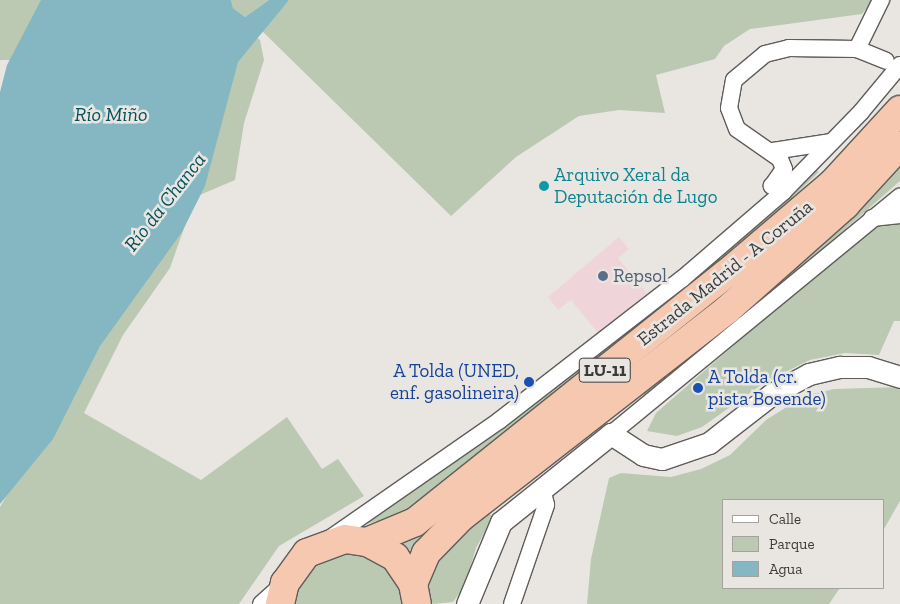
<!DOCTYPE html>
<html>
<head>
<meta charset="utf-8">
<style>
  body { margin:0 }
  #map { position:relative; width:900px; height:604px; overflow:hidden; background:#e9e6e2; font-family:"Zilla Slab",serif }
  div>[style] { position:absolute }
  .commercial>* { inset:0; background:#efd5d9 }
  .green>* { inset:0; background:#bbc9b3 }
  .water>* { inset:0; background:#84b7c1 }
  .roads { filter:drop-shadow(1px 0 #5f5d5a) drop-shadow(-1px 0 #5f5d5a) drop-shadow(0 1px #5f5d5a) drop-shadow(0 -1px #5f5d5a) }
  .minor>* { height:16px; margin:-8px; padding:0 8px; transform-origin:8px; border-radius:8px; background:#fff }
  .tertiary>* { height:21px; margin:-10.5px; padding:0 10.5px; transform-origin:10.5px; border-radius:10.5px; background:#fff }
  .trunk>* { height:28px; margin:-14px; padding:0 14px; transform-origin:14px; border-radius:14px; background:#f6c8b0 }
  .dots>* { width:14px; height:14px; translate:-50% -50%; box-sizing:border-box; border:2px solid #e9e6e2; border-radius:50% }
  span { translate:-50% -50%; white-space:nowrap; text-align:center; line-height:1.15; -webkit-text-stroke:5px #e9e6e2; paint-order:stroke }
  .shield-label span { padding:1px 4px; background:#e9e6e2; border:1px solid; border-radius:4px; -webkit-text-stroke-width:0 }
  .shield-label { font-size:18px; color:#3c3b3a; font-weight:700 }
  .culture-label { font-size:19px; color:#0d838f }
  .left { translate:0 -50%; text-align:left }
  .street-label { font-size:19px; color:#3c3b3a }
  .service-label { font-size:19px; color:#4e5e75 }
  .transit-label { font-size:19px; color:#164399 }
  .right { translate:-100% -50%; text-align:right }
  .water-label { font-size:20px; color:#03515c; font-style:italic }
  .legend { position:absolute; left:722px; top:499px; width:162px; height:90px; box-sizing:border-box; background:#e9e6e2; border:1px solid #a4a29f; margin:0; padding:6px 9px; list-style:none; font-size:15px; color:#3c3b3a }
  .legend li { display:flex; align-items:center; gap:10px; height:25px }
  .legend b { width:25px; border:1px solid #a4a29f }
</style>
</head>
<body>
<div id="map">
  <div class="commercial">
    <div style="clip-path:polygon(619px 237px,629px 249px,618px 258px,647px 293px,599px 334px,571px 300px,558px 310px,548px 297px)"></div>
  </div>
  <div class="green">
    <div style="clip-path:polygon(0 0,50px 0,31px 60px,0 60px)"></div>
    <div style="clip-path:polygon(231px 0,269px 0,245px 17px,233px 8px)"></div>
    <div style="clip-path:polygon(289px 0,873px 0,862px 14px,750px 29px,724px 46px,715px 59px,656px 75px,665px 113px,619px 110px,579px 116px,516px 157px,451px 216px,261px 30px)"></div>
    <div style="clip-path:polygon(245px 27px,260px 40px,264px 60px,244px 123px,235px 180px,195px 197px,170px 268px,123px 335px,84px 413px,201px 480px,287px 417px,322px 469px,338px 459px,364px 496px,279px 546px,239px 604px,0 604px,0 507px,48px 425px)"></div>
    <div style="clip-path:polygon(900px 161px,900px 181px,752px 311px,646px 396px,640px 391px)"></div>
    <div style="clip-path:polygon(816px 170px,819px 172px,755px 233px,612px 350px,402px 514px,367px 524px)"></div>
    <div style="clip-path:polygon(889px 210px,900px 213px,900px 321px,894px 321px,879px 355px,845px 353px,810px 360px,767px 381px,702px 427px,677px 436px,647px 431px,656px 413px)"></div>
    <div style="clip-path:polygon(900px 387px,900px 501px,884px 529px,884px 500px,724px 500px,724px 588px,840px 588px,829px 604px,587px 604px,591px 559px,609px 478px,621px 473px,671px 477px,701px 469px,730px 455px,766px 420px,804px 396px,834px 389px)"></div>
    <div style="clip-path:polygon(487px 511px,493px 517px,476px 548px,465px 586px,453px 602px,433px 604px,429px 600px,427px 572px,438px 551px)"></div>
    <div style="clip-path:polygon(424px 531px,409px 552px,396px 542px)"></div>
    <div style="clip-path:polygon(338px 552px,361px 552px,381px 561px,397px 577px,405px 604px,292px 604px,292px 596px,317px 560px)"></div>
  </div>
  <div class="water">
    <div style="clip-path:polygon(41px 0,231px 0,233px 8px,245px 17px,269px 0,289px 0,238px 62px,205px 186px,182px 232px,100px 346px,53px 439px,0 504px,0 92px,7px 65px)"></div>
  </div>
  <div class="roads">
    <div class="minor">
      <div style="left:857px;top:49px;width:55px;rotate:-63.9deg"></div>
      <div style="left:773px;top:151px;width:59px;rotate:-8.8deg"></div>
      <div style="left:783px;top:192px;width:13px;rotate:-151deg"></div>
      <div style="left:772px;top:186px;width:21px;rotate:-55deg"></div>
      <div style="left:784px;top:169px;width:11px;rotate:-112deg"></div>
      <div style="left:780px;top:159px;width:52px;rotate:-145.1deg"></div>
      <div style="left:737px;top:129px;width:22px;rotate:-111deg"></div>
      <div style="left:729px;top:108px;width:28px;rotate:-80deg"></div>
      <div style="left:734px;top:80px;width:40px;rotate:-40deg"></div>
      <div style="left:765px;top:54px;width:25px;rotate:-14deg"></div>
      <div style="left:789px;top:48px;width:68px;rotate:0.8deg"></div>
      <div style="left:857px;top:49px;width:31px;rotate:22deg"></div>
      <div style="left:872px;top:218px;width:28px;rotate:-6deg"></div>
      <div style="left:611px;top:434px;width:374px;rotate:-39.4deg"></div>
      <div style="left:329px;top:539px;width:208px;rotate:-34.8deg"></div>
      <div style="left:500px;top:420px;width:230px;rotate:-37.8deg"></div>
      <div style="left:682px;top:279px;width:133px;rotate:-40.7deg"></div>
      <div style="left:783px;top:192px;width:112px;rotate:-45.7deg"></div>
      <div style="left:861px;top:112px;width:61px;rotate:-50.3deg"></div>
      <div style="left:261px;top:604px;width:30px;rotate:-42deg"></div>
      <div style="left:512px;top:604px;width:105px;rotate:-71deg"></div>
      <div style="left:546px;top:505px;width:18px;rotate:-103deg"></div>
    </div>
    <div class="tertiary">
      <div style="left:467px;top:604px;width:89px;rotate:-67.5deg"></div>
      <div style="left:501px;top:522px;width:141px;rotate:-38.7deg"></div>
      <div style="left:611px;top:434px;width:38px;rotate:33deg"></div>
      <div style="left:643px;top:455px;width:19px;rotate:12deg"></div>
      <div style="left:662px;top:459px;width:50px;rotate:-18.8deg"></div>
      <div style="left:709px;top:443px;width:80px;rotate:-37.9deg"></div>
      <div style="left:772px;top:394px;width:42px;rotate:-28.4deg"></div>
      <div style="left:809px;top:374px;width:32px;rotate:-13deg"></div>
      <div style="left:840px;top:367px;width:28px"></div>
      <div style="left:868px;top:367px;width:34px;rotate:17deg"></div>
    </div>
    <div class="trunk">
      <div style="left:367px;top:542px;width:52px;rotate:-22.6deg"></div>
      <div style="left:415px;top:522px;width:398px;rotate:-38.6deg"></div>
      <div style="left:726px;top:274px;width:140px;rotate:-40.4deg"></div>
      <div style="left:833px;top:183px;width:99px;rotate:-47.5deg"></div>
      <div style="left:413px;top:584px;width:34px;rotate:-67deg"></div>
      <div style="left:426px;top:553px;width:50px;rotate:-45.8deg"></div>
      <div style="left:461px;top:517px;width:338px;rotate:-37.9deg"></div>
      <div style="left:728px;top:309px;width:157px;rotate:-41.6deg"></div>
      <div style="left:845px;top:205px;width:81px;rotate:-47.5deg"></div>
      <div style="left:280px;top:604px;width:22px;rotate:-77deg"></div>
      <div style="left:285px;top:583px;width:37px;rotate:-54deg"></div>
      <div style="left:307px;top:553px;width:40px;rotate:-20.2deg"></div>
      <div style="left:345px;top:539px;width:22px;rotate:8deg"></div>
      <div style="left:367px;top:542px;width:32px;rotate:28deg"></div>
      <div style="left:395px;top:557px;width:32px;rotate:56deg"></div>
      <div style="left:413px;top:584px;width:20px;rotate:79deg"></div>
    </div>
  </div>
  <div class="dots">
    <div style="left:544px;top:186px;background:#0f9aa8"></div>
    <div style="left:603px;top:276px;background:#5c6f8a"></div>
    <div style="left:529px;top:382px;background:#1a4fb4"></div>
    <div style="left:698px;top:388px;background:#1a4fb4"></div>
  </div>
  <div class="shield-label">
    <span style="left:605px;top:370px">LU-11</span>
  </div>
  <div class="culture-label">
    <span class="left" style="left:554px;top:186px">Arquivo Xeral da<br>Deputación de Lugo</span>
  </div>
  <div class="street-label">
    <span style="left:725px;top:273px;rotate:-39deg">Estrada Madrid - A Coruña</span>
  </div>
  <div class="service-label">
    <span class="left" style="left:613px;top:276px">Repsol</span>
  </div>
  <div class="transit-label">
    <span class="right" style="left:519px;top:382px">A Tolda (UNED,<br>enf. gasolineira)</span>
    <span class="left" style="left:708px;top:388px">A Tolda (cr.<br>pista Bosende)</span>
  </div>
  <div class="water-label">
    <span style="left:111px;top:114px">Río Miño</span>
    <span style="left:165px;top:202px;rotate:-52deg">Río da Chanca</span>
  </div>
  <ul class="legend">
  <li><b style="height:6px;background:#fff"></b>Calle</li>
  <li><b style="height:14px;background:#bbc9b3"></b>Parque</li>
  <li><b style="height:14px;background:#84b7c1"></b>Agua</li>
  </ul>
</div>
</body>
</html>
